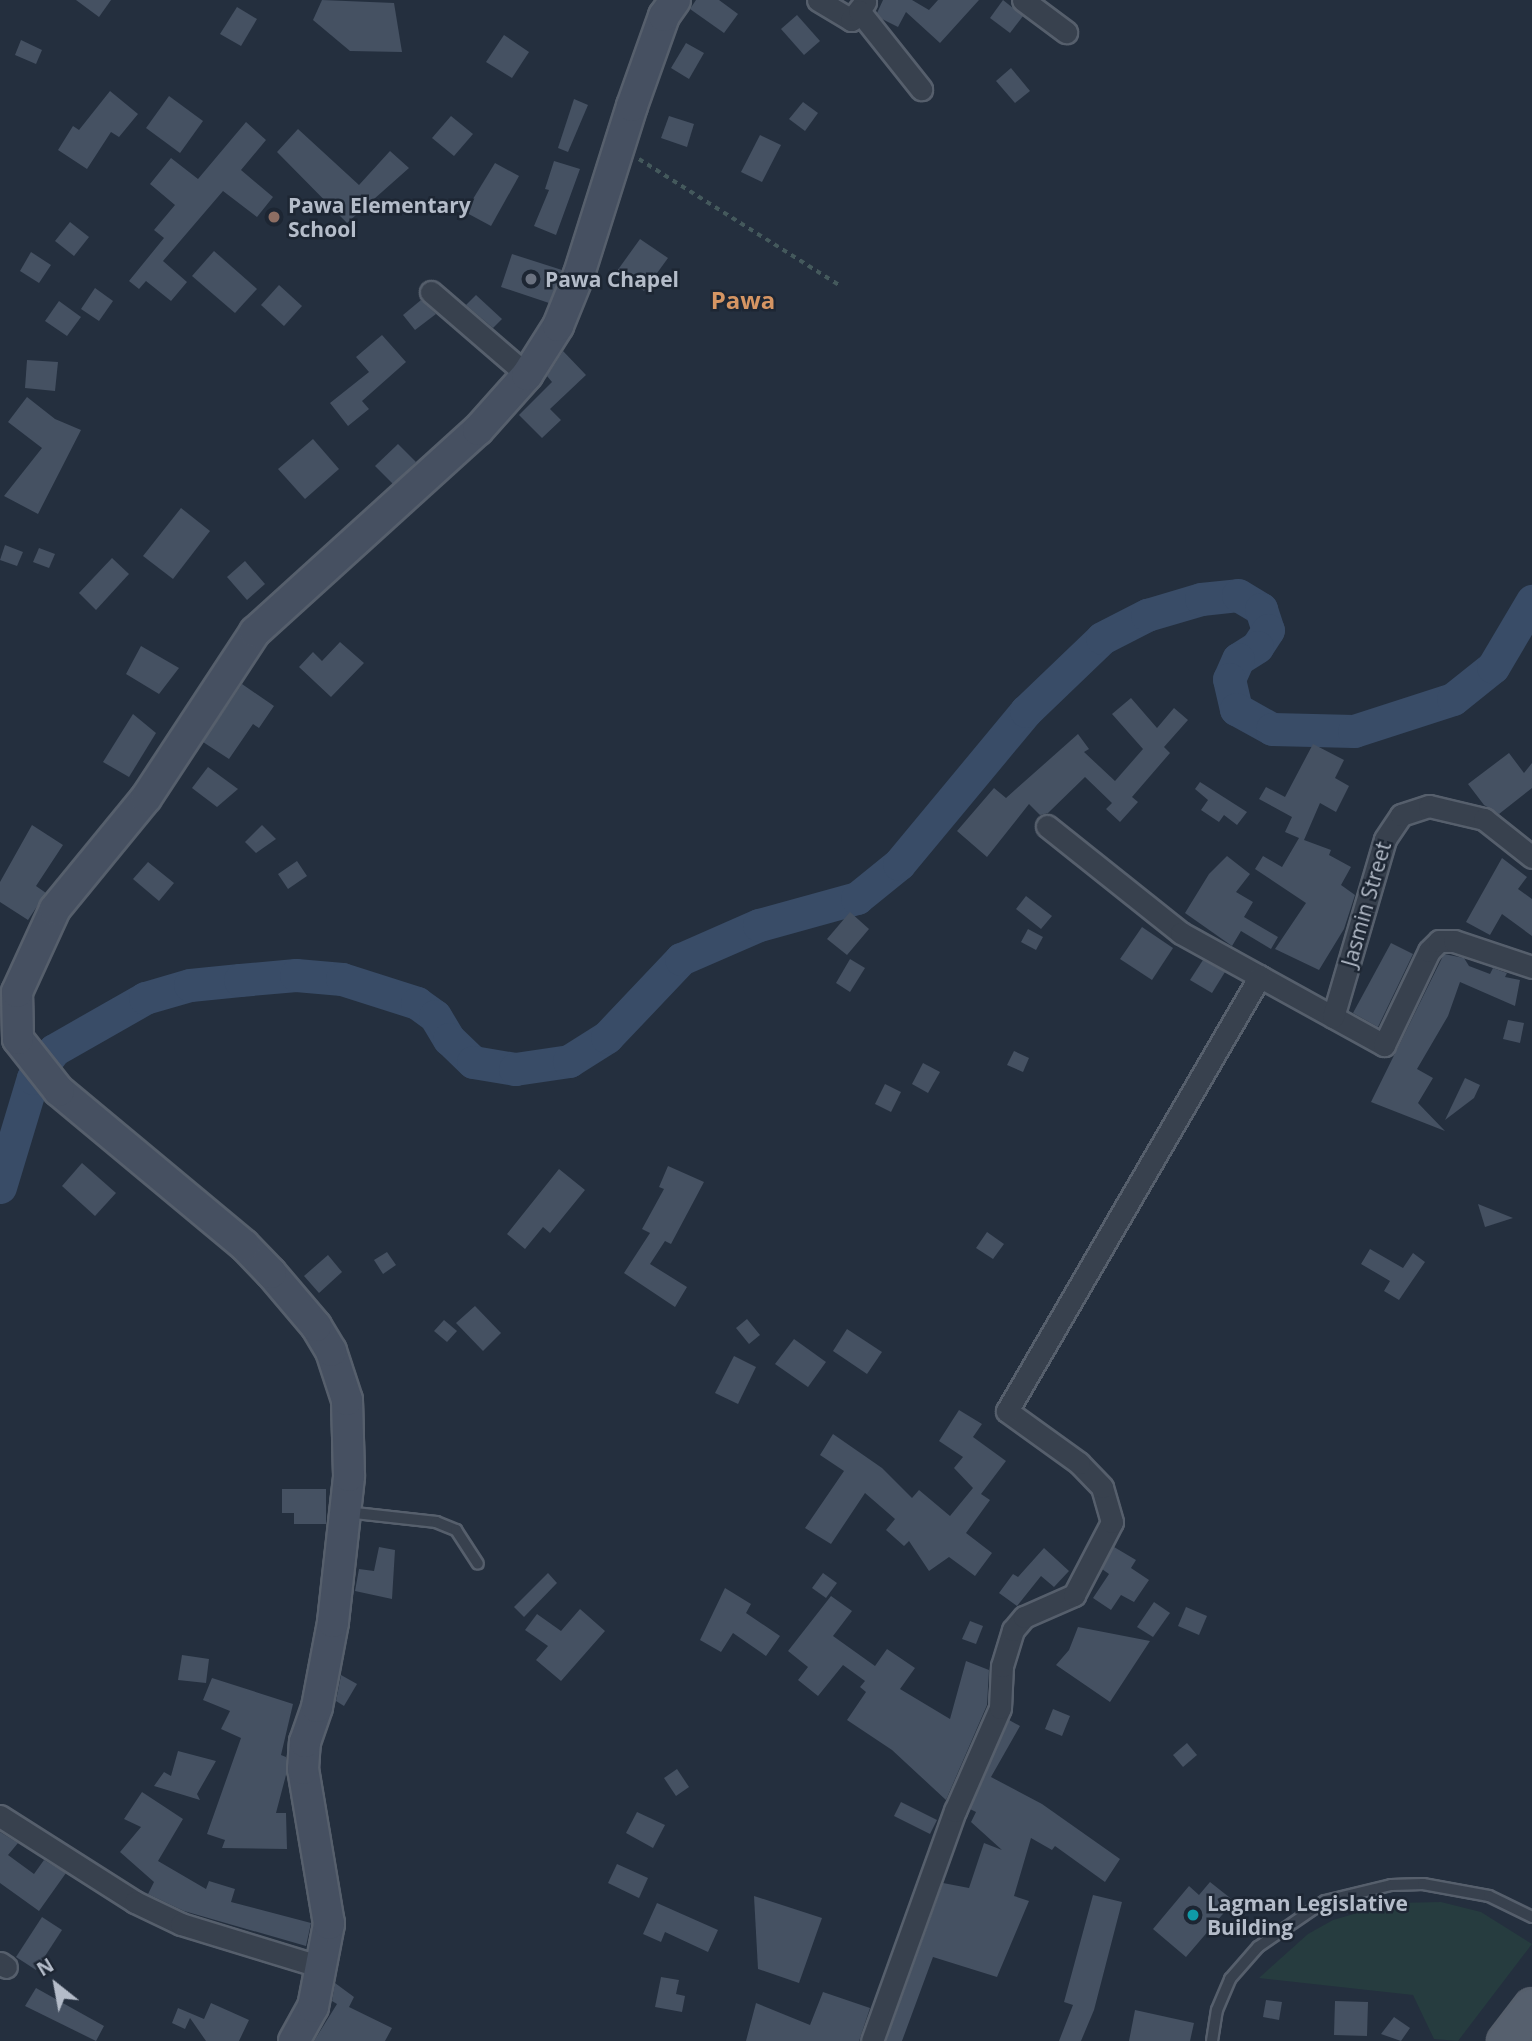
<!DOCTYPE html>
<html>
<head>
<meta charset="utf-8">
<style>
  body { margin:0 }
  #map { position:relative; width:1532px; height:2041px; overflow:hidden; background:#242f3e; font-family:"Open Sans",sans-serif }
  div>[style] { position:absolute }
  .green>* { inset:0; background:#263c3f }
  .river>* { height:33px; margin:-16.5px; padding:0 16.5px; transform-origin:16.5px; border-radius:16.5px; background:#394c67 }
  .building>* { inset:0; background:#455162 }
  .path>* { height:3.5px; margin-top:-1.75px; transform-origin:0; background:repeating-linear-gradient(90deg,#44595c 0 5px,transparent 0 10px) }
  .roads { filter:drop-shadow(2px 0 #565f6c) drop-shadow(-2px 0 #565f6c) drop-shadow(0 2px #565f6c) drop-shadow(0 -2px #565f6c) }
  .lane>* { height:10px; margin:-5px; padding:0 5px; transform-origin:5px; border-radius:5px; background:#38414e }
  .street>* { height:21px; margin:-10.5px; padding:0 10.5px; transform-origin:10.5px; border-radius:10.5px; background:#38414e }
  .secondary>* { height:30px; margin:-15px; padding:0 15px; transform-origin:15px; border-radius:15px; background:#465061 }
  .primary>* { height:35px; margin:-17.5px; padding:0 17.5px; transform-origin:17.5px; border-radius:17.5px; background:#56606e }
  .dots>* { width:19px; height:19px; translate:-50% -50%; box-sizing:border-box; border:4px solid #1d2633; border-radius:50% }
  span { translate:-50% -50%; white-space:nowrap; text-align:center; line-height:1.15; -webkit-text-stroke:5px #1d2633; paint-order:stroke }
  .poi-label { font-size:21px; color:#b4bcc9; font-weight:700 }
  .left { translate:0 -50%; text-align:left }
  .street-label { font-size:21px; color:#b4bcc9 }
  .quarter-label { font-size:24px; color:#d59563; font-weight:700 }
  .north { position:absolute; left:21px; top:1950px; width:70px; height:70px; -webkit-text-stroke:5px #1d2633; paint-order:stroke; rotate:329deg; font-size:19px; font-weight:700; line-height:28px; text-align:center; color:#b4bcc9 }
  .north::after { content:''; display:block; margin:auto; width:24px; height:32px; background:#b4bcc9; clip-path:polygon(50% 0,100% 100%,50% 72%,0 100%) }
</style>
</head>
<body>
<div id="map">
  <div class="green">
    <div style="clip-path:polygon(1441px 1902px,1481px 1912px,1532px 1944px,1458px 2041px,1434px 2039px,1413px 1995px,1259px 1978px,1308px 1934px,1333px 1920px,1392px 1903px)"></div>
  </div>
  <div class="river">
    <div style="left:0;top:1187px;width:114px;rotate:-73.2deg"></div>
    <div style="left:33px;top:1078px;width:35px;rotate:-53deg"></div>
    <div style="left:54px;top:1050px;width:105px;rotate:-29.7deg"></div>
    <div style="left:145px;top:998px;width:47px;rotate:-16.1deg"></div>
    <div style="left:190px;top:985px;width:50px;rotate:-5.7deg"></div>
    <div style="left:240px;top:980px;width:56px;rotate:-5.1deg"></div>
    <div style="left:296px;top:975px;width:46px;rotate:5deg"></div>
    <div style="left:342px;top:979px;width:79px;rotate:17.7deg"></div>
    <div style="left:417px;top:1003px;width:22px;rotate:36deg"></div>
    <div style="left:435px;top:1016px;width:27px;rotate:59deg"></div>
    <div style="left:449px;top:1039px;width:33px;rotate:44deg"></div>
    <div style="left:473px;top:1062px;width:43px;rotate:9.5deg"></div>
    <div style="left:515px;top:1069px;width:55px;rotate:-8.4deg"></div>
    <div style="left:569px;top:1061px;width:45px;rotate:-32.3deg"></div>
    <div style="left:607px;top:1037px;width:108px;rotate:-46.5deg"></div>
    <div style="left:681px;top:959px;width:85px;rotate:-23.6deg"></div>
    <div style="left:759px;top:925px;width:102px;rotate:-15.4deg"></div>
    <div style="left:857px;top:898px;width:54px;rotate:-39deg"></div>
    <div style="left:899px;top:864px;width:199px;rotate:-50.3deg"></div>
    <div style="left:1026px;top:711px;width:105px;rotate:-43.8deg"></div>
    <div style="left:1102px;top:638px;width:51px;rotate:-27.1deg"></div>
    <div style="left:1147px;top:615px;width:56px;rotate:-16.5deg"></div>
    <div style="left:1201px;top:599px;width:37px;rotate:-6deg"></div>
    <div style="left:1238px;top:595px;width:27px;rotate:31deg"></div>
    <div style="left:1261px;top:609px;width:22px;rotate:72deg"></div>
    <div style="left:1268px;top:630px;width:20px;rotate:123deg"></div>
    <div style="left:1257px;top:647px;width:22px;rotate:148deg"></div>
    <div style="left:1238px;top:659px;width:22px;rotate:114deg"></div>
    <div style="left:1229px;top:679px;width:31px;rotate:77deg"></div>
    <div style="left:1236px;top:709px;width:41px;rotate:29.1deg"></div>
    <div style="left:1272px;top:729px;width:82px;rotate:1.4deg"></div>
    <div style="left:1354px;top:731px;width:104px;rotate:-17.9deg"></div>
    <div style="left:1453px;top:699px;width:51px;rotate:-38.7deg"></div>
    <div style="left:1493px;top:667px;width:77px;rotate:-59.4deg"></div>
  </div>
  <div class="building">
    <div style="clip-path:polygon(76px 0,111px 0,99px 17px)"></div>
    <div style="clip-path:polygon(322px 0,394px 3px,402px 52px,350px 51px,313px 20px)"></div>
    <div style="clip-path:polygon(696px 0,719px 0,738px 14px,724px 33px,690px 9px)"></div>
    <div style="clip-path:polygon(883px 0,912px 0,929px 10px,938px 0,979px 0,940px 43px,906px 12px,898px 27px,882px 19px,877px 13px)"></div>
    <div style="clip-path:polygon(1003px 0,1023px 16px,1010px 33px,990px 18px)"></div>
    <div style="clip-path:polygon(237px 7px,257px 19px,241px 46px,220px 34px)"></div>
    <div style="clip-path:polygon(797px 15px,820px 41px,804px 55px,781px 29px)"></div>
    <div style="clip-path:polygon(504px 35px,529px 52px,512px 78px,486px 62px)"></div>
    <div style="clip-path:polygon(21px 40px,42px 50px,36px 64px,15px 55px)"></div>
    <div style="clip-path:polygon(686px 43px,704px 53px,689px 79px,671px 68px)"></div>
    <div style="clip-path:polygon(1011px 68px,1030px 91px,1015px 103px,996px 81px)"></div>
    <div style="clip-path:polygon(110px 91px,138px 114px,119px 137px,111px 132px,87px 169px,58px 150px,73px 126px,79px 130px)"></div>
    <div style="clip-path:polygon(169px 96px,203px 121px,180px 153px,146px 128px)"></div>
    <div style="clip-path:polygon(574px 99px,588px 105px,568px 152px,558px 148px)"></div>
    <div style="clip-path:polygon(803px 102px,818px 113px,805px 131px,789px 119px)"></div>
    <div style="clip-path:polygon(451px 116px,473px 134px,454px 156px,432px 138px)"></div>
    <div style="clip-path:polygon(669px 116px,694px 124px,687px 147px,661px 138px)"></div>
    <div style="clip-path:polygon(246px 122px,266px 140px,241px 170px,273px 197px,257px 217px,223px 191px,163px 261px,187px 282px,171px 301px,146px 281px,139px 289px,129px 281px,164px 238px,154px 230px,175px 205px,150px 184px,171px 158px,198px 179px)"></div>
    <div style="clip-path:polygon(298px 129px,359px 185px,390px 151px,409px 168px,347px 223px,277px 152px)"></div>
    <div style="clip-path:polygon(760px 135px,781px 145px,762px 182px,741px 172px)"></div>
    <div style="clip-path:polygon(554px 161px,580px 169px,556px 235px,534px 226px,549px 190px,545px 189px)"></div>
    <div style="clip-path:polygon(495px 163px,519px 176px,491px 226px,465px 212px)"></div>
    <div style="clip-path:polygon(70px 222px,89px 237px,74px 256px,55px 241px)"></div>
    <div style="clip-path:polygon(640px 239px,668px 258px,644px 291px,617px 271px)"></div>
    <div style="clip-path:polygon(214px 251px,257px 289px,235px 313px,192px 276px)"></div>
    <div style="clip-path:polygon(31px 252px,51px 265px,39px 283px,20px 271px)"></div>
    <div style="clip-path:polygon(512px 254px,562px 270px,549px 303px,501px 287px)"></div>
    <div style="clip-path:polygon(279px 285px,302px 306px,284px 326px,261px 305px)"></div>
    <div style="clip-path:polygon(95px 288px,113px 301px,99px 321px,81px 309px)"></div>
    <div style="clip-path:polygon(476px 295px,502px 319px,493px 328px,466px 305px)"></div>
    <div style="clip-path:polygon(421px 300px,436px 314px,415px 330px,403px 315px)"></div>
    <div style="clip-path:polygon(59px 301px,81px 317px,67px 336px,45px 321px)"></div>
    <div style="clip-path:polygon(382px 335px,406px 362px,362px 401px,369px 409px,348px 426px,330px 403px,369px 372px,356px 357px)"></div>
    <div style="clip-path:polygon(563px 351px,586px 375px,550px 409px,561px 420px,542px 438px,519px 415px,552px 382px,547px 376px)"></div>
    <div style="clip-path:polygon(27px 360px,58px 362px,55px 391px,25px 388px)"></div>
    <div style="clip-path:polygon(27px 397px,55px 419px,81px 430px,38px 514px,4px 496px,42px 448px,8px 422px)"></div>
    <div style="clip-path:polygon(313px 439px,339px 469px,305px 499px,278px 469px)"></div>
    <div style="clip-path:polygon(398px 444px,416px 462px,393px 484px,375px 466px)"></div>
    <div style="clip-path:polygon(181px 508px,210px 531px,173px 579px,143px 556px)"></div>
    <div style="clip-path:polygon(5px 545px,23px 552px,17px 566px,0 560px)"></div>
    <div style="clip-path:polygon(39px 548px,55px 554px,49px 568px,33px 562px)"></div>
    <div style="clip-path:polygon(112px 558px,129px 574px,96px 610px,79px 593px)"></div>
    <div style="clip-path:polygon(245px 561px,265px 584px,247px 600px,227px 577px)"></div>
    <div style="clip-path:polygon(340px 642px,364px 663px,331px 697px,299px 667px,313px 652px,322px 661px)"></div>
    <div style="clip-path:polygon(141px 646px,179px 668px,159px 694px,126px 674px)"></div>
    <div style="clip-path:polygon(242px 684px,274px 706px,259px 728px,253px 724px,229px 759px,203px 742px)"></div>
    <div style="clip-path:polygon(1131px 698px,1157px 728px,1174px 708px,1188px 720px,1164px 747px,1170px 753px,1132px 797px,1138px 802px,1120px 822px,1106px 809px,1112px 803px,1085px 777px,1048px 813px,1040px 815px,1029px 804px,987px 857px,957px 831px,994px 788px,1006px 798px,1078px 734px,1089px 749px,1084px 752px,1115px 781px,1143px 749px,1112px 714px)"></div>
    <div style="clip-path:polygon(133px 714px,156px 733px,129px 777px,103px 762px)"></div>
    <div style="clip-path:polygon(1313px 744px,1344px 760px,1335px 778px,1349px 786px,1336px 812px,1320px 803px,1304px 840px,1331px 850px,1329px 855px,1351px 867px,1341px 885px,1355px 895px,1344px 929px,1319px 970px,1275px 949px,1306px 903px,1255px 869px,1263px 856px,1282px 867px,1299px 838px,1285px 832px,1292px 817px,1259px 799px,1266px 787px,1285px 797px)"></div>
    <div style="clip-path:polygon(1509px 753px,1524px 773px,1532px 763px,1532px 788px,1499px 814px,1484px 805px,1468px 784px)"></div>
    <div style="clip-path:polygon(208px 767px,238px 789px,217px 807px,192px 788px)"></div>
    <div style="clip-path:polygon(1200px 782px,1247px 812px,1237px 825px,1224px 815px,1219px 822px,1201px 810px,1208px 800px,1195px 789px)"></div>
    <div style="clip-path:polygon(32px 825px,63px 845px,36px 886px,46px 893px,28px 920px,0 902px,0 882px)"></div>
    <div style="clip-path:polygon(262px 825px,276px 839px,256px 853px,245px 842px)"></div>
    <div style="clip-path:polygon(1227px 856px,1250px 874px,1236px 892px,1253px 902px,1244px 917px,1278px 937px,1271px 949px,1241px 931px,1232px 946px,1185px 913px,1209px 874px)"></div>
    <div style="clip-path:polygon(1502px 858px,1527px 877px,1518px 889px,1532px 899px,1532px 936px,1502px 914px,1490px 935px,1466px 922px)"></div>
    <div style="clip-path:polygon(297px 861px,307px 876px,288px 889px,278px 874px)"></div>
    <div style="clip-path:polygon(148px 862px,174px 883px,159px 901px,133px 879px)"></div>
    <div style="clip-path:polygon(1026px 896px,1052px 916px,1041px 929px,1016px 909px)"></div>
    <div style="clip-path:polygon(850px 912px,869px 929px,847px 955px,827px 939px)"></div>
    <div style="clip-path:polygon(1142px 927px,1173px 948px,1152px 980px,1120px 959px)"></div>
    <div style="clip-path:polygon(1028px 929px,1043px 937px,1036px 950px,1021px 942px)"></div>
    <div style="clip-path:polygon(1391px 943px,1413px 954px,1378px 1027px,1353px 1013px)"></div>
    <div style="clip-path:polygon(1444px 954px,1464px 958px,1469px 966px,1490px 974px,1493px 968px,1507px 973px,1505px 977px,1520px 980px,1515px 1006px,1460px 982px,1448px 1016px,1417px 1069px,1433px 1078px,1418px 1103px,1445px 1131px,1371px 1102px)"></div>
    <div style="clip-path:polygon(850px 959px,865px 968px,850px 992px,836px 983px)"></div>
    <div style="clip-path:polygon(1203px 960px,1225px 972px,1212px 993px,1190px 980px)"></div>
    <div style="clip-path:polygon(1508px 1020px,1524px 1023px,1520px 1043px,1503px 1039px)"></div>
    <div style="clip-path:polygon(1014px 1051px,1029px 1058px,1023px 1072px,1007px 1065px)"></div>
    <div style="clip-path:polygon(923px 1063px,940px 1072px,928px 1093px,912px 1084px)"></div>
    <div style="clip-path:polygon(1465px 1078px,1480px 1085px,1474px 1098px,1445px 1120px)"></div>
    <div style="clip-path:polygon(885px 1084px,901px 1092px,891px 1112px,875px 1104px)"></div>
    <div style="clip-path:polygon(82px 1163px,116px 1193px,95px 1216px,62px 1186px)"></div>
    <div style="clip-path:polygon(668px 1166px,704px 1182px,671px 1244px,665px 1241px,650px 1264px,687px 1287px,675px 1307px,624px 1273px,650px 1233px,642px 1229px,664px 1189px,659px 1187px)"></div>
    <div style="clip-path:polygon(559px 1169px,585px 1190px,550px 1233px,543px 1227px,525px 1249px,507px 1234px)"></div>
    <div style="clip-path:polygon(1478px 1204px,1513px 1218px,1485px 1227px)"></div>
    <div style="clip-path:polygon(987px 1232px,1004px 1244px,993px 1259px,976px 1248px)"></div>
    <div style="clip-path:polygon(1370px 1249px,1403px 1268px,1413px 1253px,1425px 1262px,1399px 1300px,1384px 1291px,1390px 1281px,1361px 1264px)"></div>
    <div style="clip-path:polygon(387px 1252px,396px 1265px,383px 1274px,374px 1260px)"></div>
    <div style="clip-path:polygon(328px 1255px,342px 1272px,319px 1293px,304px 1276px)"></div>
    <div style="clip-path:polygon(475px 1306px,501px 1333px,483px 1351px,456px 1323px)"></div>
    <div style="clip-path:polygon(747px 1319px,760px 1335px,749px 1344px,736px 1328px)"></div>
    <div style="clip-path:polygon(444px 1320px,457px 1331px,447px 1342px,434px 1331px)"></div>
    <div style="clip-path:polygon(847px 1329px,882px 1352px,867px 1374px,833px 1351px)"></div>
    <div style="clip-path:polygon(794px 1339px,826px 1362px,808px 1387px,775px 1364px)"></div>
    <div style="clip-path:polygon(734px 1356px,756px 1367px,738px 1404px,715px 1393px)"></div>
    <div style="clip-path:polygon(959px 1410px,982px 1424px,973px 1437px,1006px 1461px,981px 1494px,990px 1500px,966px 1533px,992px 1553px,975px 1576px,949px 1557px,929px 1571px,909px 1541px,904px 1546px,886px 1530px,895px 1519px,865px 1493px,831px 1544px,805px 1528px,844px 1471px,820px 1455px,833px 1434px,882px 1468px,912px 1498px,919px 1490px,950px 1516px,973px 1488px,954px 1468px,963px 1457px,939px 1441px)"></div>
    <div style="clip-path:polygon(282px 1489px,326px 1489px,326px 1524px,294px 1524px,294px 1513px,282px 1513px)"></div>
    <div style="clip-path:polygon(379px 1547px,395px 1550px,392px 1599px,355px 1591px,359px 1569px,374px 1571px)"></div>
    <div style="clip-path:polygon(1114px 1547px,1136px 1560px,1131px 1568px,1149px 1580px,1134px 1602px,1121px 1595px,1111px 1610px,1093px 1598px,1109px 1574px,1102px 1569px)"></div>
    <div style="clip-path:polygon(1044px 1548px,1069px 1571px,1054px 1587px,1041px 1576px,1017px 1606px,999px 1593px,1013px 1574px,1018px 1577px)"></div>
    <div style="clip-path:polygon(548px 1573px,557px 1583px,524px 1617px,514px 1607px)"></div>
    <div style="clip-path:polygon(823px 1573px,837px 1583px,826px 1598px,812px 1588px)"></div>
    <div style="clip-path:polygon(725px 1588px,751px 1604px,746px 1613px,780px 1636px,766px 1656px,733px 1633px,721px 1652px,700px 1640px)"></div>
    <div style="clip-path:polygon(831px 1596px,852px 1611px,833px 1636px,875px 1666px,887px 1649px,915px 1668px,900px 1689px,950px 1719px,966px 1661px,989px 1670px,987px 1705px,946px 1800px,892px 1750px,847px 1720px,866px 1692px,860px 1687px,865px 1681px,843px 1665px,818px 1696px,798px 1680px,808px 1667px,788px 1651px)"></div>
    <div style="clip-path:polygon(1154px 1602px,1170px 1613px,1153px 1637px,1137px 1627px)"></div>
    <div style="clip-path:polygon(1186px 1607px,1207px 1616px,1199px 1635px,1178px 1626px)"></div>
    <div style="clip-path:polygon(580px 1609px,605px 1631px,561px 1681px,536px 1660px,548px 1646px,525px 1630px,537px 1614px,561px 1631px)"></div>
    <div style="clip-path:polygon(970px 1621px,983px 1626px,976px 1644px,962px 1639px)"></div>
    <div style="clip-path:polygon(1078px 1627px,1150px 1641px,1110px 1702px,1056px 1665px,1069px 1650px)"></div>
    <div style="clip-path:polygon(182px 1655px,209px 1659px,206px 1683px,178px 1680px)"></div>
    <div style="clip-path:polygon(341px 1675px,357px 1684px,344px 1706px,336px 1701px)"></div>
    <div style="clip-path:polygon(212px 1678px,293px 1704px,281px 1755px,286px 1757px,286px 1775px,276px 1813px,286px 1813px,287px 1849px,222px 1848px,225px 1840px,207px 1834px,241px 1738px,221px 1729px,230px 1711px,203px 1700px)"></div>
    <div style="clip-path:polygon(1053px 1709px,1070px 1716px,1062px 1736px,1045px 1729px)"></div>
    <div style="clip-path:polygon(1009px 1720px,1020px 1726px,991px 1777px,1042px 1804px,1120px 1859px,1105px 1882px,1055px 1846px,1052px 1850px,1031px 1838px,1014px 1896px,1029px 1901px,997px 1977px,933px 1957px,902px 2041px,886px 2041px,943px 1883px,969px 1888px,984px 1843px,1002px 1850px,971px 1822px,976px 1812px,970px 1809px)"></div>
    <div style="clip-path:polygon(1187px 1743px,1197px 1755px,1183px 1767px,1173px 1755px)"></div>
    <div style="clip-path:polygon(178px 1751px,216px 1761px,197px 1794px,200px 1800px,154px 1786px,164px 1772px,171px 1776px)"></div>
    <div style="clip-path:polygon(677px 1769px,689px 1787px,676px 1796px,664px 1778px)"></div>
    <div style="clip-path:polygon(142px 1792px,183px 1819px,158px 1861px,206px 1889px,209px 1881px,235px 1889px,231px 1902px,311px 1923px,306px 1946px,184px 1911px,148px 1894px,154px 1882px,120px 1852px,141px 1827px,124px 1819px)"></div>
    <div style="clip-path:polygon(901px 1802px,937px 1820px,930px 1834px,894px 1816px)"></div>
    <div style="clip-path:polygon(637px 1812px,665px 1825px,653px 1848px,626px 1833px)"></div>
    <div style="clip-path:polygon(0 1832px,18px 1843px,8px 1855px,34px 1874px,44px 1860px,66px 1873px,39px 1911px,0 1883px)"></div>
    <div style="clip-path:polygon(617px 1864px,648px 1878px,639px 1898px,608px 1883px)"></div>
    <div style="clip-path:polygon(1210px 1882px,1234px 1901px,1186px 1957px,1153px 1929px,1189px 1886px,1199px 1895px)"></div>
    <div style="clip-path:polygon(1093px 1895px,1122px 1902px,1094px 2010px,1081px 2041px,1059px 2041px,1073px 2005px,1064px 2002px)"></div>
    <div style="clip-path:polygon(754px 1896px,822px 1918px,799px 1983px,758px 1969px)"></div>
    <div style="clip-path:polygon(657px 1903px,718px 1930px,708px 1952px,665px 1932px,661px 1942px,643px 1934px)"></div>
    <div style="clip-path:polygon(42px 1917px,62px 1930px,36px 1970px,16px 1957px)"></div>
    <div style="clip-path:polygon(661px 1977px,679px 1980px,676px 1994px,685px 1996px,682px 2012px,655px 2007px)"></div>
    <div style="clip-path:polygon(335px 1983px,354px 1997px,349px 2007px,392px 2028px,385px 2041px,314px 2041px,337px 2004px,332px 2001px)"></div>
    <div style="clip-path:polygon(36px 1988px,104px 2026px,96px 2041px,25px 2006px)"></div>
    <div style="clip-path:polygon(823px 1992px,870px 2008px,859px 2041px,746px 2041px,756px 2003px,810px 2025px)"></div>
    <div style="clip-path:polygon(1266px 2000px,1282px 2002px,1279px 2020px,1263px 2017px)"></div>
    <div style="clip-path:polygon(1335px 2001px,1368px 2002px,1367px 2036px,1334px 2035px)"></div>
    <div style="clip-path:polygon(211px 2003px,249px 2020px,239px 2041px,206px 2041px,190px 2018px,185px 2029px,172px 2023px,178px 2008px,204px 2019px)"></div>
    <div style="clip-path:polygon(1135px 2010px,1194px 2023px,1190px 2041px,1129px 2041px)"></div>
    <div style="clip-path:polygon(1394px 2017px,1410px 2028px,1401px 2041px,1381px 2034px)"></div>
  </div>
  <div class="path">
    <div style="left:639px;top:159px;width:236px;rotate:32.2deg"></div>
  </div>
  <div class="roads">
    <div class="lane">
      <div style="left:346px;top:1512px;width:91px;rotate:6.3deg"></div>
      <div style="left:436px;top:1522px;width:22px;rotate:22deg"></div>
      <div style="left:456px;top:1530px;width:40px;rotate:57.1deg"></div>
      <div style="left:1212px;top:2041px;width:31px;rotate:-81deg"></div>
      <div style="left:1217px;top:2010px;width:34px;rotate:-67deg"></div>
      <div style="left:1230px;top:1979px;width:43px;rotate:-48.8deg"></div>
      <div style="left:1258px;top:1947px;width:81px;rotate:-34.5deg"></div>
      <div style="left:1325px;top:1901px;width:68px;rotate:-13.6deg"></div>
      <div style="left:1391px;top:1885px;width:32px;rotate:-2deg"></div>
      <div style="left:1423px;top:1884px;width:67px;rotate:10.3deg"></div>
      <div style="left:1489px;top:1896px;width:48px;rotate:26deg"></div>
    </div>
    <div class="street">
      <div style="left:818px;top:0;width:39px;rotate:31deg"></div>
      <div style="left:851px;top:20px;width:23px;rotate:-52deg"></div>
      <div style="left:1023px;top:0;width:54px;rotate:36.7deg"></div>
      <div style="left:859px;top:11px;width:100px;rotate:51.5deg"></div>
      <div style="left:431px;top:292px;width:127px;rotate:40.8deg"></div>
      <div style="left:1047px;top:826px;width:171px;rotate:38.6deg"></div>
      <div style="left:1181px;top:933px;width:232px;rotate:28.9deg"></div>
      <div style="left:1384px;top:1045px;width:104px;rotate:-64.4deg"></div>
      <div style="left:1429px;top:951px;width:14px;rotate:-45deg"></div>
      <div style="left:1439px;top:941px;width:15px"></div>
      <div style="left:1454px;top:941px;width:82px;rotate:18.4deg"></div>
      <div style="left:1333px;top:1017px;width:185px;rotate:-73.7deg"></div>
      <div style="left:1385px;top:839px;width:29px;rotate:-56deg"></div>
      <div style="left:1401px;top:815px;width:29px;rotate:-18deg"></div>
      <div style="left:1429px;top:806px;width:57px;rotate:13.3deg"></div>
      <div style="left:1484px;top:819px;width:61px;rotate:38.4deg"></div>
      <div style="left:0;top:1816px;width:160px;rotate:32.5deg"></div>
      <div style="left:135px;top:1902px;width:51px;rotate:25.6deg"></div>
      <div style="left:181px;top:1924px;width:147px;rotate:17deg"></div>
      <div style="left:0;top:1963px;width:7px;rotate:34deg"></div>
      <div style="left:872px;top:2041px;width:245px;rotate:-70.2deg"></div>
      <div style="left:955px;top:1811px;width:112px;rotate:-66.4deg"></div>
      <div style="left:1000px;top:1708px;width:42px;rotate:-87.3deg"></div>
      <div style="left:1002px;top:1666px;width:38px;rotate:-73deg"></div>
      <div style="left:1013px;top:1630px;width:17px;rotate:-50deg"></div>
      <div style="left:1024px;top:1617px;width:55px;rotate:-23.7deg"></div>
      <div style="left:1074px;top:1595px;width:82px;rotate:-62.5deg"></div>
      <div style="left:1112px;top:1522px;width:36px;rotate:-106deg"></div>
      <div style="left:1102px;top:1487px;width:33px;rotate:-134deg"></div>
      <div style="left:1079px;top:1463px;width:89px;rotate:-144.2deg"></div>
      <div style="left:1007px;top:1411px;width:503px;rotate:-59.82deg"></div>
    </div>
    <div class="secondary">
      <div style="left:294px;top:2041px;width:39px;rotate:-61deg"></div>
      <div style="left:313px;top:2007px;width:85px;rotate:-79.1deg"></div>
      <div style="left:329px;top:1924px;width:157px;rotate:-99.5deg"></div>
      <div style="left:303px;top:1769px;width:27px;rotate:-86deg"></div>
      <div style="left:305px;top:1742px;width:37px;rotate:-71deg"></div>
      <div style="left:317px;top:1707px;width:86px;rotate:-79.3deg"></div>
      <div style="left:333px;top:1622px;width:147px;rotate:-83.7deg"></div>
      <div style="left:349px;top:1476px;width:76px;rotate:-91.5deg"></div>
      <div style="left:347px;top:1400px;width:52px;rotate:-108.1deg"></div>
      <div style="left:331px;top:1351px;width:29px;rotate:-121deg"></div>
      <div style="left:316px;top:1326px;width:70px;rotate:-130.3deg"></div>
      <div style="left:271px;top:1273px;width:39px;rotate:-134deg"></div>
      <div style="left:244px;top:1245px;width:241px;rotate:-140.2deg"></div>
      <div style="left:59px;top:1091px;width:66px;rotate:-128.3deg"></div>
      <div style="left:18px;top:1039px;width:47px;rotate:-91.2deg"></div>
      <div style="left:17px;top:992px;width:91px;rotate:-65.4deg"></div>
      <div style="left:55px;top:909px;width:144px;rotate:-50.7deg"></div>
      <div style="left:146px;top:798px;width:199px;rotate:-56.7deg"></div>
      <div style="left:255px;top:632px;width:301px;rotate:-42.2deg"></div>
      <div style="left:478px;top:430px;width:74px;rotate:-48.3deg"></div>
      <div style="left:527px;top:375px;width:58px;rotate:-57.7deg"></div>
      <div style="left:558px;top:326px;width:56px;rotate:-68deg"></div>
      <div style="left:579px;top:274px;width:176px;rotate:-72.5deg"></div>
      <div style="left:632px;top:106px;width:96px;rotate:-70.4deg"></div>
      <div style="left:664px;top:16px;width:19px;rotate:-55deg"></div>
    </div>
    <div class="primary">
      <div style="left:1505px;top:2041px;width:44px;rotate:-52.4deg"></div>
    </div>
  </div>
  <div class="dots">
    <div style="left:274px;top:217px;background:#8d6e63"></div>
    <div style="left:531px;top:279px;background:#6b7280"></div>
    <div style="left:1193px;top:1915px;background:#0f9aa8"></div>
  </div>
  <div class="poi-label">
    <span class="left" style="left:288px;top:217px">Pawa Elementary<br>School</span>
    <span class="left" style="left:545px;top:279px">Pawa Chapel</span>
    <span class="left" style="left:1207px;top:1915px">Lagman Legislative<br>Building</span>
  </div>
  <div class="street-label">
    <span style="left:1366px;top:904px;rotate:-74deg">Jasmin Street</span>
  </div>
  <div class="quarter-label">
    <span style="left:743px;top:300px">Pawa</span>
  </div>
  <div class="north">N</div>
</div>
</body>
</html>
